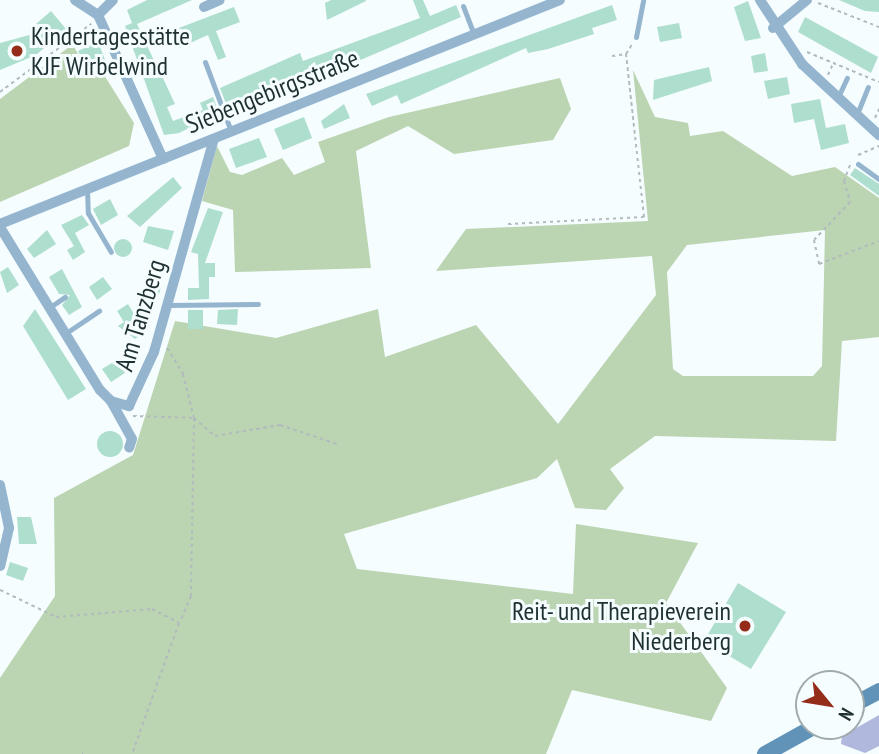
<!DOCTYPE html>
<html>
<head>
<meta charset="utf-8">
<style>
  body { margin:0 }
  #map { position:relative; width:879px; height:754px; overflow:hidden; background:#f5fdff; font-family:"PT Sans Narrow",sans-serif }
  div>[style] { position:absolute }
  .green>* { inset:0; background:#bbd4b2 }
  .water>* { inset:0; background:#b1b8de }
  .building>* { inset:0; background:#aedece }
  .round { border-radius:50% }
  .path>* { height:2px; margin-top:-1px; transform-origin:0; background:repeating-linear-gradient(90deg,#b1bbbd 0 3.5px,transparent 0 7px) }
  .lane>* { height:5px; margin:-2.5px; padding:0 2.5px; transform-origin:2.5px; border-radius:2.5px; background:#95b5cf }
  .street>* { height:10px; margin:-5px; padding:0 5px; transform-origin:5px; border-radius:5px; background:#95b5cf }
  .secondary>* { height:16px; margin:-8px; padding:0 8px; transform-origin:8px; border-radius:8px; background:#6193b8 }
  .dots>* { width:19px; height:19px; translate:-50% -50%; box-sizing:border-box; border:4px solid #f5fdff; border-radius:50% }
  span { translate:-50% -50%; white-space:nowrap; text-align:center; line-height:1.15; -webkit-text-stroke:6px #f5fdff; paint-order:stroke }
  .poi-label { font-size:26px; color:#1f3032 }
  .left { translate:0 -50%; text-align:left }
  .right { translate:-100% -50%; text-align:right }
  .street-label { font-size:26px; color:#1f3032 }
  .north { position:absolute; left:795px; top:670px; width:70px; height:70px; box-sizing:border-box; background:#f5fdff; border:2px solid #9fabad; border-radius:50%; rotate:120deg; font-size:19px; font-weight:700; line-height:28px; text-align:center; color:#1f3032 }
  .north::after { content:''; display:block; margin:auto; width:24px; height:32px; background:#952c19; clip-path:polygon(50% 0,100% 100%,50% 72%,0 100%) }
</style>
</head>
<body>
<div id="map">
  <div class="green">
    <div style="clip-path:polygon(73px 44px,88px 75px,101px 70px,134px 123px,129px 146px,0 202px,0 99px)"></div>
    <div style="clip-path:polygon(evenodd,633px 70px,655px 117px,688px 123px,690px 136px,723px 131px,792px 176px,835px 167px,879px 198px,879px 337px,842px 341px,836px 441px,655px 436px,610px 469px,624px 488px,606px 510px,575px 508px,557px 459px,537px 478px,344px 534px,357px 569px,573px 594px,576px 524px,698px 543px,666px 603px,727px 688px,711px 721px,572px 690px,546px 754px,0 754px,0 678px,55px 596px,54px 498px,133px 455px,175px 321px,276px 338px,378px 309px,385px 357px,476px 325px,558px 424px,656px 295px,652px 256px,436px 271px,466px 229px,648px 221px,633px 70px,825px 230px,822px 366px,813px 376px,683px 376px,673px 369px,667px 272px,687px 245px,825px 230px)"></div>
    <div style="clip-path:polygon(560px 78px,571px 109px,553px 140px,454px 154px,408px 126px,356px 151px,371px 268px,235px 272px,233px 210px,202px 201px,217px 146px,230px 172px,242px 175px,282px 158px,294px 175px,325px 162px,318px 142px,389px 117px)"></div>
  </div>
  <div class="water">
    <div style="clip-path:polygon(879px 715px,879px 746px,865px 753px,841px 744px,842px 736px)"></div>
  </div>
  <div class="building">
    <div style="clip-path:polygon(147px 0,192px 0,137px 24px,157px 67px,163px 64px,167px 74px,162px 76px,175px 104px,167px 107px,173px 121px,203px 110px,200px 103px,213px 97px,219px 113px,179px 133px,164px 135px,125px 26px,132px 23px,127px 10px)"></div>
    <div style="clip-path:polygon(331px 0,366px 0,366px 1px,327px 20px,325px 3px)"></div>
    <div style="clip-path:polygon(413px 0,423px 0,430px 16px,456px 5px,461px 17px,344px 67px,240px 98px,242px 103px,228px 109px,220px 88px,300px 53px,303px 61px,420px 18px)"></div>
    <div style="clip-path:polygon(839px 0,879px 0,879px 12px,865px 11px)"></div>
    <div style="clip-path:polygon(748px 1px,761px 38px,745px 41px,734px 7px)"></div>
    <div style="clip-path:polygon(612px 5px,617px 20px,592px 28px,594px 34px,548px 49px,528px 53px,526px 48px,401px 104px,397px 95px,372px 106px,366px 94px)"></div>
    <div style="clip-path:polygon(234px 7px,240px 22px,216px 31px,226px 57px,218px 60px,208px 35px,179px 48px,171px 31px)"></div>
    <div style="clip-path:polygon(51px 11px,66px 29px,36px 55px,0 70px,0 43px,33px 34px,29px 30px)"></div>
    <div style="clip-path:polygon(805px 17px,878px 57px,871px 73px,798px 32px)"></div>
    <div style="clip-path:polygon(679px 23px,682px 38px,660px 42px,657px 27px)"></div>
    <div style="clip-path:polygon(98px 42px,108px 67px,88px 75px,78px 51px)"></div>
    <div style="clip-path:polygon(765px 53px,768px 71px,754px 73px,751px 56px)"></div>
    <div style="clip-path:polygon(709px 67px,712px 81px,653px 100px,654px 80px)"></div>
    <div style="clip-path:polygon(787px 77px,790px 94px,768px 99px,764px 81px)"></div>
    <div style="clip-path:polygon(820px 99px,826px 128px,845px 124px,849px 143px,821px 150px,814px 119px,794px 123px,791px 104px)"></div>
    <div style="clip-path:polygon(344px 104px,350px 118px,324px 129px,321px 121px)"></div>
    <div style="clip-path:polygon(304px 117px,312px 138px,283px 150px,274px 129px)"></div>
    <div style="clip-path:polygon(259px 138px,267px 157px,236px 168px,229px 149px)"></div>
    <div style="clip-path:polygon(855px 168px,879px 184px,879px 196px,850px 175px)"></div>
    <div style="clip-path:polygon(173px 177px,182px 188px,140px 227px,127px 216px)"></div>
    <div style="clip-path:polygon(110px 199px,118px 215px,101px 225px,93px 209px)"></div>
    <div style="clip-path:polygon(208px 208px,223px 212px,205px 263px,215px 263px,215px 277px,209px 277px,209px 299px,188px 300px,188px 288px,199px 288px,198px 254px,191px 252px)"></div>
    <div style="clip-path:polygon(82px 215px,89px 225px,75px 233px,85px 252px,73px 260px,67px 250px,74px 246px,61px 225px)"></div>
    <div style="clip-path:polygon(148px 226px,174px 231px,168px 250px,143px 242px)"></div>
    <div style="clip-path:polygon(47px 230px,56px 244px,34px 258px,27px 249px)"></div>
    <div class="round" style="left:114px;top:239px;width:18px;height:18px"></div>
    <div style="clip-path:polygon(8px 267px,19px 285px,7px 293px,0 272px)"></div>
    <div style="clip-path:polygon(62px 269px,82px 307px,69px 315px,62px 305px,70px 295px,59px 294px,49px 277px)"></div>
    <div style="clip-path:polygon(103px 277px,112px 289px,97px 300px,89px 287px)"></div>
    <div style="clip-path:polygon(146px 279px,162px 284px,154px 310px,145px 307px,149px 295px,142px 293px)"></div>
    <div style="clip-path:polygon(128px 304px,145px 332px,135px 339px,118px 326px,124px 322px,117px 311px)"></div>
    <div style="clip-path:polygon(35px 309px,86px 389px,68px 400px,23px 326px)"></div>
    <div style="clip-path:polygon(238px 309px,237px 325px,217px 324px,218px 310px)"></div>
    <div style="clip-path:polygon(188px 310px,203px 310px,203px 329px,188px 329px)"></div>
    <div style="clip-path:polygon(117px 360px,125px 373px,111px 382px,102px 369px)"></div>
    <div class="round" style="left:97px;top:431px;width:26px;height:26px"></div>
    <div style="clip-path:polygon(17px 517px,31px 517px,37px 544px,19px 544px)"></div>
    <div style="clip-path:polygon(10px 562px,28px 568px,23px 581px,6px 575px)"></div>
    <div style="clip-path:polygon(738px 583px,786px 612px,751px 669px,704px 641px)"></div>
  </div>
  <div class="path">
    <div style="left:818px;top:3px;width:66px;rotate:21.5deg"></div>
    <div style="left:807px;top:52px;width:78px;rotate:22.6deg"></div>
    <div style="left:612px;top:56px;width:14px;rotate:-8deg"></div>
    <div style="left:626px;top:54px;width:13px;rotate:-58deg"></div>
    <div style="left:828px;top:75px;width:12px;rotate:-66deg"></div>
    <div style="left:0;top:92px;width:114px;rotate:-36.8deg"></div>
    <div style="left:875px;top:118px;width:10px;rotate:-66deg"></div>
    <div style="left:858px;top:155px;width:23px;rotate:-23deg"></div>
    <div style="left:850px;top:165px;width:17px;rotate:111deg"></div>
    <div style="left:844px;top:181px;width:22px;rotate:74deg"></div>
    <div style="left:850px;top:202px;width:52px;rotate:133.5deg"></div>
    <div style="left:814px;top:240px;width:25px;rotate:78deg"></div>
    <div style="left:819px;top:264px;width:64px;rotate:-21deg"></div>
    <div style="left:508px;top:224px;width:136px;rotate:-2.9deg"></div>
    <div style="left:644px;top:217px;width:164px;rotate:-96.3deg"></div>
    <div style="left:167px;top:348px;width:31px;rotate:58deg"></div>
    <div style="left:183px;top:374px;width:45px;rotate:76deg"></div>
    <div style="left:194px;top:418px;width:178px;rotate:91deg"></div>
    <div style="left:191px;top:596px;width:28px;rotate:113deg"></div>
    <div style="left:133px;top:416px;width:61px;rotate:1.9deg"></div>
    <div style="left:194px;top:418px;width:28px;rotate:41deg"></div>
    <div style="left:215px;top:436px;width:66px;rotate:-9.6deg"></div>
    <div style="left:280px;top:425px;width:63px;rotate:18.4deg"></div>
    <div style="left:0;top:590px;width:62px;rotate:25.7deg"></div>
    <div style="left:56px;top:617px;width:96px;rotate:-4.8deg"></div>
    <div style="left:152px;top:609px;width:30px;rotate:27deg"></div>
    <div style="left:179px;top:623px;width:139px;rotate:109.7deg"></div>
    <div style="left:82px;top:754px;width:1px"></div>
  </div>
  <div class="lane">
    <div style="left:463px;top:6px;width:31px;rotate:69deg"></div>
    <div style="left:636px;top:37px;width:38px;rotate:-79deg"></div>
    <div style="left:205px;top:62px;width:74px;rotate:69.4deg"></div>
    <div style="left:838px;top:97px;width:21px;rotate:-65deg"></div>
    <div style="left:857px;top:114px;width:29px;rotate:-68deg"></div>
    <div style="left:858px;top:164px;width:26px;rotate:36deg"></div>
    <div style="left:87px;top:189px;width:24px;rotate:88deg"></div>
    <div style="left:88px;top:213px;width:45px;rotate:59.5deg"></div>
    <div style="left:168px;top:305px;width:90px;rotate:-0.6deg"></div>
    <div style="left:50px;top:307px;width:18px;rotate:-34deg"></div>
    <div style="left:66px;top:333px;width:40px;rotate:-34deg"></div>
  </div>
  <div class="street">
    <div style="left:75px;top:0;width:27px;rotate:33deg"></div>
    <div style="left:98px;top:15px;width:158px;rotate:65.7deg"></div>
    <div style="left:760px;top:0;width:77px;rotate:56.7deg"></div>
    <div style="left:802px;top:64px;width:105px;rotate:42.7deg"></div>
    <div style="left:204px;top:7px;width:17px;rotate:-24deg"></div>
    <div style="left:98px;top:15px;width:21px;rotate:-45deg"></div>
    <div style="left:773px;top:28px;width:44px;rotate:-39.5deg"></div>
    <div style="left:0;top:224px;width:603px;rotate:-21.8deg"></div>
    <div style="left:0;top:227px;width:191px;rotate:58.5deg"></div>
    <div style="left:100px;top:390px;width:16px;rotate:45deg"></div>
    <div style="left:111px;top:401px;width:19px;rotate:16deg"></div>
    <div style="left:129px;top:406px;width:60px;rotate:-65.2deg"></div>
    <div style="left:154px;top:352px;width:221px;rotate:-74.3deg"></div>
    <div style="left:111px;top:401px;width:43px;rotate:61.1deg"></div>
    <div style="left:132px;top:439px;width:9px;rotate:108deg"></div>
    <div style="left:0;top:485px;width:44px;rotate:78.2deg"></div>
    <div style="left:9px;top:528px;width:39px;rotate:103deg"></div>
  </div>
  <div class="secondary">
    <div style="left:851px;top:706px;width:32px;rotate:-28deg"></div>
    <div style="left:765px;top:754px;width:57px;rotate:-29.2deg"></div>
  </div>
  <div class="dots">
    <div style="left:17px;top:51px;background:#952c19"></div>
    <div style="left:745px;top:626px;background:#952c19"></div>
  </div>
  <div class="poi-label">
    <span class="left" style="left:31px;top:51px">Kindertagesstätte<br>KJF Wirbelwind</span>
    <span class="right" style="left:731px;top:626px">Reit- und Therapieverein<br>Niederberg</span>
  </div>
  <div class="street-label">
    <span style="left:272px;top:91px;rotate:-22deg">Siebengebirgsstraße</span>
    <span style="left:140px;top:315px;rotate:-73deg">Am Tanzberg</span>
  </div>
  <div class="north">N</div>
</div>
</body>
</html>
